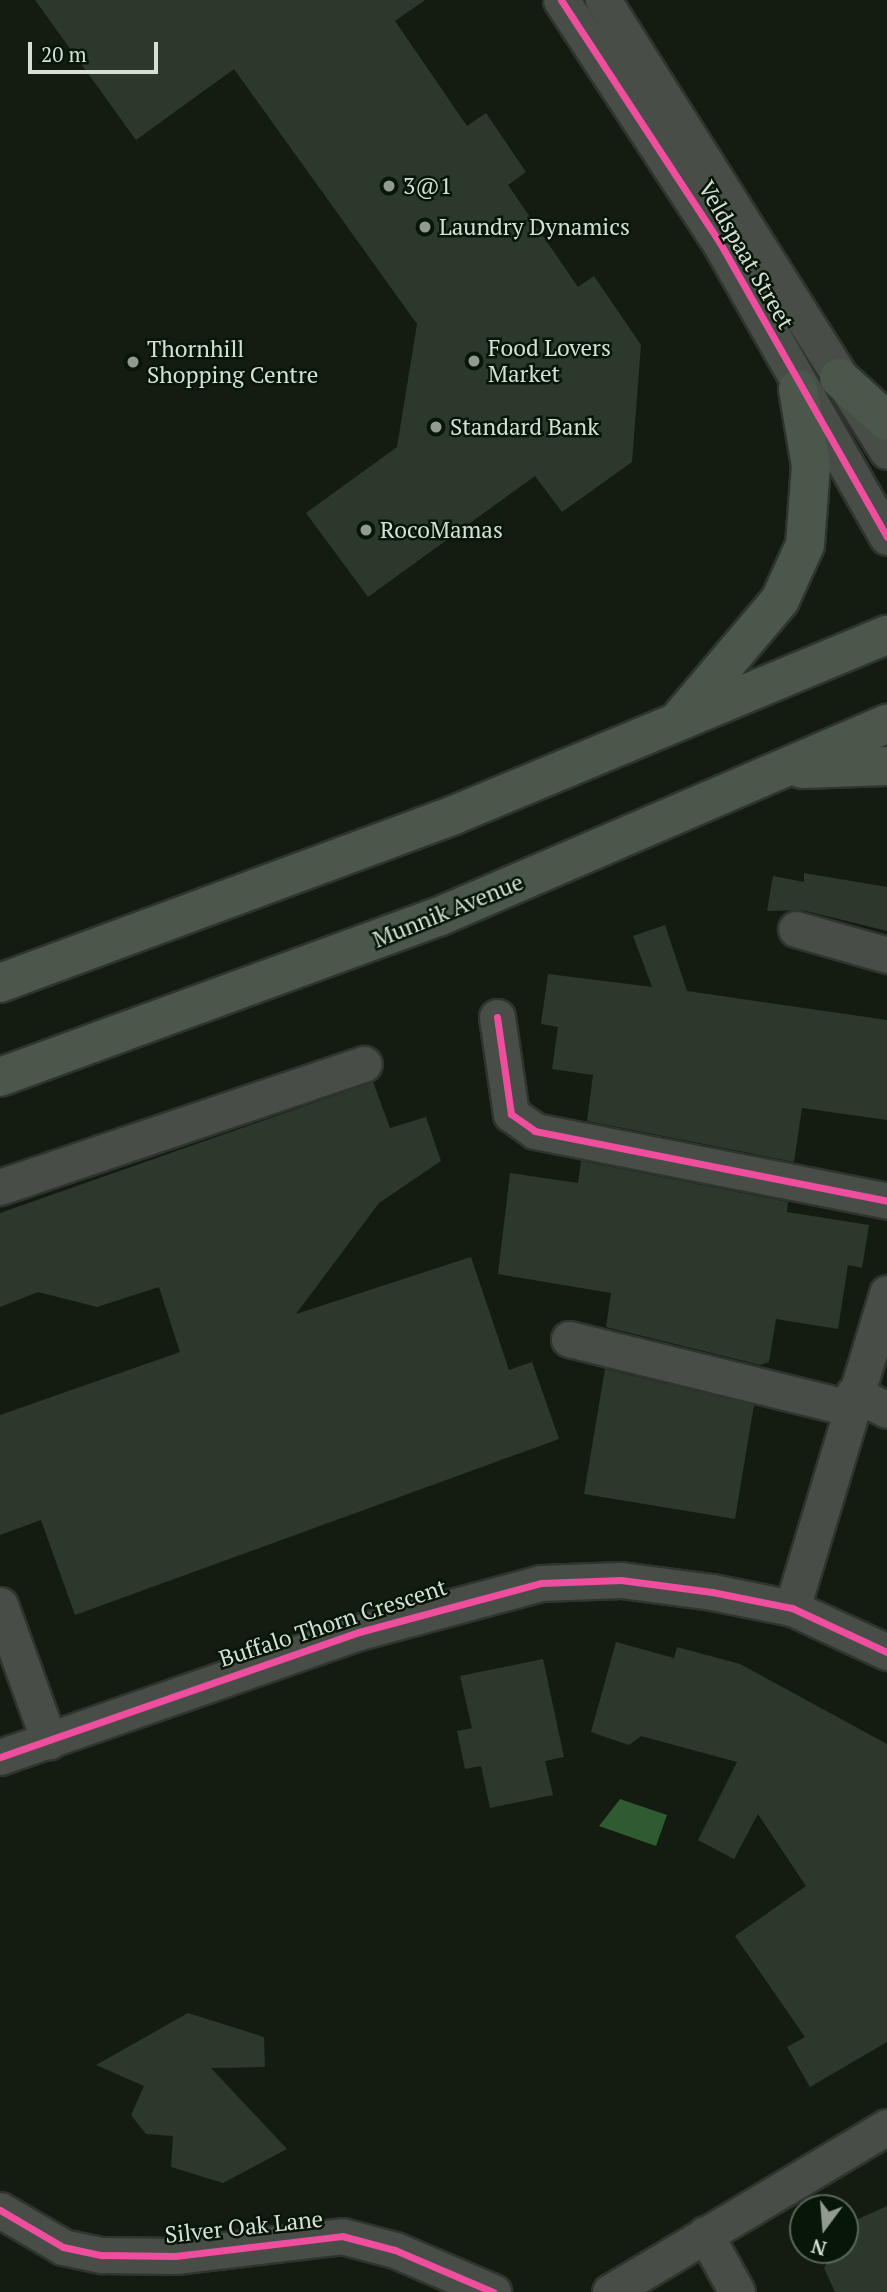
<!DOCTYPE html>
<html>
<head>
<meta charset="utf-8">
<style>
  body { margin:0 }
  #map { position:relative; width:887px; height:2292px; overflow:hidden; background:#141c12; font-family:"PT Serif",serif }
  div>[style] { position:absolute }
  .water>* { inset:0; background:#305a30 }
  .building>* { inset:0; background:#2d382d }
  .roads { filter:drop-shadow(2px 0 #2f352e) drop-shadow(-2px 0 #2f352e) drop-shadow(0 2px #2f352e) drop-shadow(0 -2px #2f352e) }
  .minor>* { height:35px; margin:-17.5px; padding:0 17.5px; transform-origin:17.5px; border-radius:17.5px; background:#484e47 }
  .primary>* { height:38px; margin:-19px; padding:0 19px; transform-origin:19px; border-radius:19px; background:#4b574a }
  .cycleway>* { height:7px; margin:-3.5px; padding:0 3.5px; transform-origin:3.5px; border-radius:3.5px; background:#ef4d9e }
  .dots>* { width:19px; height:19px; translate:-50% -50%; box-sizing:border-box; border:4px solid #071607; border-radius:50% }
  span { translate:-50% -50%; white-space:nowrap; text-align:center; line-height:1.15; -webkit-text-stroke:5px #071607; paint-order:stroke }
  .poi-label { font-size:23px; color:#d5dfd4 }
  .left { translate:0 -50%; text-align:left }
  .street-label { font-size:23px; color:#d5dfd4 }
  .north { position:absolute; left:789px; top:2194px; width:70px; height:70px; box-sizing:border-box; background:#071607; border:2px solid #596659; border-radius:50%; rotate:196deg; font-size:19px; font-weight:700; line-height:28px; text-align:center; color:#d5dfd4 }
  .north::after { content:''; display:block; margin:auto; width:24px; height:32px; background:#919b90; clip-path:polygon(50% 0,100% 100%,50% 72%,0 100%) }
  .scale { position:absolute; left:28px; top:42px; width:130px; height:32px; box-sizing:border-box; border:4px solid #d5dfd4; border-top:0; padding-left:9px; font-size:21px; line-height:24px; white-space:nowrap; color:#d5dfd4; -webkit-text-stroke:5px #071607; paint-order:stroke }
</style>
</head>
<body>
<div id="map">
  <div class="water">
    <div style="clip-path:polygon(620px 1799px,667px 1815px,656px 1846px,599px 1826px)"></div>
  </div>
  <div class="building">
    <div style="clip-path:polygon(35px 0,425px 0,395px 21px,467px 126px,486px 113px,526px 172px,508px 185px,578px 287px,594px 276px,641px 345px,632px 462px,562px 512px,535px 476px,368px 597px,306px 513px,397px 447px,417px 324px,234px 69px,136px 140px)"></div>
    <div style="clip-path:polygon(804px 873px,887px 887px,887px 931px,802px 910px,767px 911px,773px 876px,804px 882px)"></div>
    <div style="clip-path:polygon(665px 925px,687px 991px,887px 1020px,887px 1120px,802px 1108px,794px 1162px,587px 1121px,593px 1075px,552px 1069px,558px 1027px,541px 1024px,548px 974px,652px 987px,633px 936px)"></div>
    <div style="clip-path:polygon(373px 1082px,390px 1128px,426px 1117px,441px 1161px,379px 1203px,296px 1314px,471px 1257px,509px 1370px,532px 1362px,559px 1439px,75px 1615px,41px 1520px,0 1535px,0 1415px,180px 1352px,159px 1287px,97px 1307px,38px 1292px,0 1307px,0 1213px)"></div>
    <div style="clip-path:polygon(581px 1161px,788px 1202px,787px 1212px,869px 1225px,862px 1268px,848px 1265px,838px 1329px,776px 1319px,769px 1362px,760px 1365px,606px 1327px,611px 1293px,498px 1274px,510px 1173px,578px 1183px)"></div>
    <div style="clip-path:polygon(605px 1369px,754px 1405px,735px 1519px,584px 1494px)"></div>
    <div style="clip-path:polygon(616px 1642px,674px 1658px,677px 1647px,740px 1664px,887px 1744px,887px 2042px,810px 2087px,787px 2047px,805px 2037px,735px 1936px,806px 1886px,758px 1814px,734px 1859px,698px 1840px,737px 1762px,641px 1736px,629px 1745px,591px 1732px)"></div>
    <div style="clip-path:polygon(543px 1659px,564px 1757px,545px 1761px,553px 1795px,490px 1808px,481px 1766px,465px 1769px,457px 1731px,472px 1728px,460px 1676px)"></div>
    <div style="clip-path:polygon(188px 2013px,264px 2037px,265px 2067px,211px 2068px,287px 2149px,223px 2183px,171px 2167px,173px 2136px,146px 2134px,131px 2115px,144px 2086px,96px 2065px)"></div>
    <div style="clip-path:polygon(887px 2206px,887px 2292px,835px 2292px,824px 2268px,834px 2250px,845px 2250px,845px 2225px)"></div>
  </div>
  <div class="roads">
    <div class="minor">
      <div style="left:561px;top:0;width:290px;rotate:56.8deg"></div>
      <div style="left:720px;top:243px;width:338px;rotate:60.4deg"></div>
      <div style="left:603px;top:0;width:533px;rotate:57.8deg"></div>
      <div style="left:796px;top:929px;width:95px;rotate:15.9deg"></div>
      <div style="left:497px;top:1017px;width:98px;rotate:81.8deg"></div>
      <div style="left:511px;top:1114px;width:29px;rotate:35deg"></div>
      <div style="left:535px;top:1131px;width:359px;rotate:11.2deg"></div>
      <div style="left:0;top:1187px;width:384px;rotate:-18.7deg"></div>
      <div style="left:569px;top:1339px;width:288px;rotate:13.8deg"></div>
      <div style="left:854px;top:1393px;width:37px;rotate:27deg"></div>
      <div style="left:0;top:1605px;width:145px;rotate:70.2deg"></div>
      <div style="left:792px;top:1608px;width:329px;rotate:-73.2deg"></div>
      <div style="left:0;top:1757px;width:380px;rotate:-19.2deg"></div>
      <div style="left:359px;top:1632px;width:188px;rotate:-15.1deg"></div>
      <div style="left:541px;top:1583px;width:80px;rotate:-2.1deg"></div>
      <div style="left:621px;top:1580px;width:92px;rotate:7.5deg"></div>
      <div style="left:712px;top:1592px;width:82px;rotate:11.3deg"></div>
      <div style="left:792px;top:1608px;width:105px;rotate:24.9deg"></div>
      <div style="left:0;top:2210px;width:73px;rotate:30.4deg"></div>
      <div style="left:63px;top:2247px;width:40px;rotate:12deg"></div>
      <div style="left:102px;top:2255px;width:73px;rotate:0.8deg"></div>
      <div style="left:175px;top:2256px;width:168px;rotate:-6.8deg"></div>
      <div style="left:342px;top:2236px;width:55px;rotate:14.8deg"></div>
      <div style="left:395px;top:2250px;width:107px;rotate:23.2deg"></div>
      <div style="left:705px;top:2234px;width:66px;rotate:61.1deg"></div>
      <div style="left:610px;top:2292px;width:322px;rotate:-30.8deg"></div>
    </div>
    <div class="primary">
      <div style="left:839px;top:378px;width:64px;rotate:41.9deg"></div>
      <div style="left:682px;top:716px;width:152px;rotate:-49.8deg"></div>
      <div style="left:780px;top:600px;width:60px;rotate:-65.6deg"></div>
      <div style="left:805px;top:545px;width:79px;rotate:-85.7deg"></div>
      <div style="left:811px;top:466px;width:78px;rotate:-99.6deg"></div>
      <div style="left:802px;top:769px;width:85px;rotate:-2deg"></div>
      <div style="left:0;top:983px;width:484px;rotate:-20.3deg"></div>
      <div style="left:454px;top:815px;width:469px;rotate:-22.6deg"></div>
      <div style="left:0;top:1077px;width:466px;rotate:-20.1deg"></div>
      <div style="left:438px;top:917px;width:489px;rotate:-23.3deg"></div>
    </div>
  </div>
  <div class="cycleway">
    <div style="left:561px;top:0;width:290px;rotate:56.8deg"></div>
    <div style="left:720px;top:243px;width:338px;rotate:60.4deg"></div>
    <div style="left:497px;top:1017px;width:98px;rotate:81.8deg"></div>
    <div style="left:511px;top:1114px;width:29px;rotate:35deg"></div>
    <div style="left:535px;top:1131px;width:359px;rotate:11.2deg"></div>
    <div style="left:0;top:1757px;width:380px;rotate:-19.2deg"></div>
    <div style="left:359px;top:1632px;width:188px;rotate:-15.1deg"></div>
    <div style="left:541px;top:1583px;width:80px;rotate:-2.1deg"></div>
    <div style="left:621px;top:1580px;width:92px;rotate:7.5deg"></div>
    <div style="left:712px;top:1592px;width:82px;rotate:11.3deg"></div>
    <div style="left:792px;top:1608px;width:105px;rotate:24.9deg"></div>
    <div style="left:0;top:2210px;width:73px;rotate:30.4deg"></div>
    <div style="left:63px;top:2247px;width:40px;rotate:12deg"></div>
    <div style="left:102px;top:2255px;width:73px;rotate:0.8deg"></div>
    <div style="left:175px;top:2256px;width:168px;rotate:-6.8deg"></div>
    <div style="left:342px;top:2236px;width:55px;rotate:14.8deg"></div>
    <div style="left:395px;top:2250px;width:107px;rotate:23.2deg"></div>
  </div>
  <div class="dots">
    <div style="left:389px;top:186px;background:#919b90"></div>
    <div style="left:425px;top:227px;background:#919b90"></div>
    <div style="left:474px;top:361px;background:#919b90"></div>
    <div style="left:133px;top:362px;background:#919b90"></div>
    <div style="left:436px;top:427px;background:#919b90"></div>
    <div style="left:366px;top:530px;background:#919b90"></div>
  </div>
  <div class="poi-label">
    <span class="left" style="left:403px;top:186px">3@1</span>
    <span class="left" style="left:439px;top:227px">Laundry Dynamics</span>
    <span class="left" style="left:488px;top:361px">Food Lovers<br>Market</span>
    <span class="left" style="left:147px;top:362px">Thornhill<br>Shopping Centre</span>
    <span class="left" style="left:450px;top:427px">Standard Bank</span>
    <span class="left" style="left:380px;top:530px">RocoMamas</span>
  </div>
  <div class="street-label">
    <span style="left:746px;top:255px;rotate:60deg">Veldspaat Street</span>
    <span style="left:448px;top:911px;rotate:-22deg">Munnik Avenue</span>
    <span style="left:333px;top:1623px;rotate:-18deg">Buffalo Thorn Crescent</span>
    <span style="left:244px;top:2227px;rotate:-6deg">Silver Oak Lane</span>
  </div>
  <div class="north">N</div>
  <div class="scale">20 m</div>
</div>
</body>
</html>
